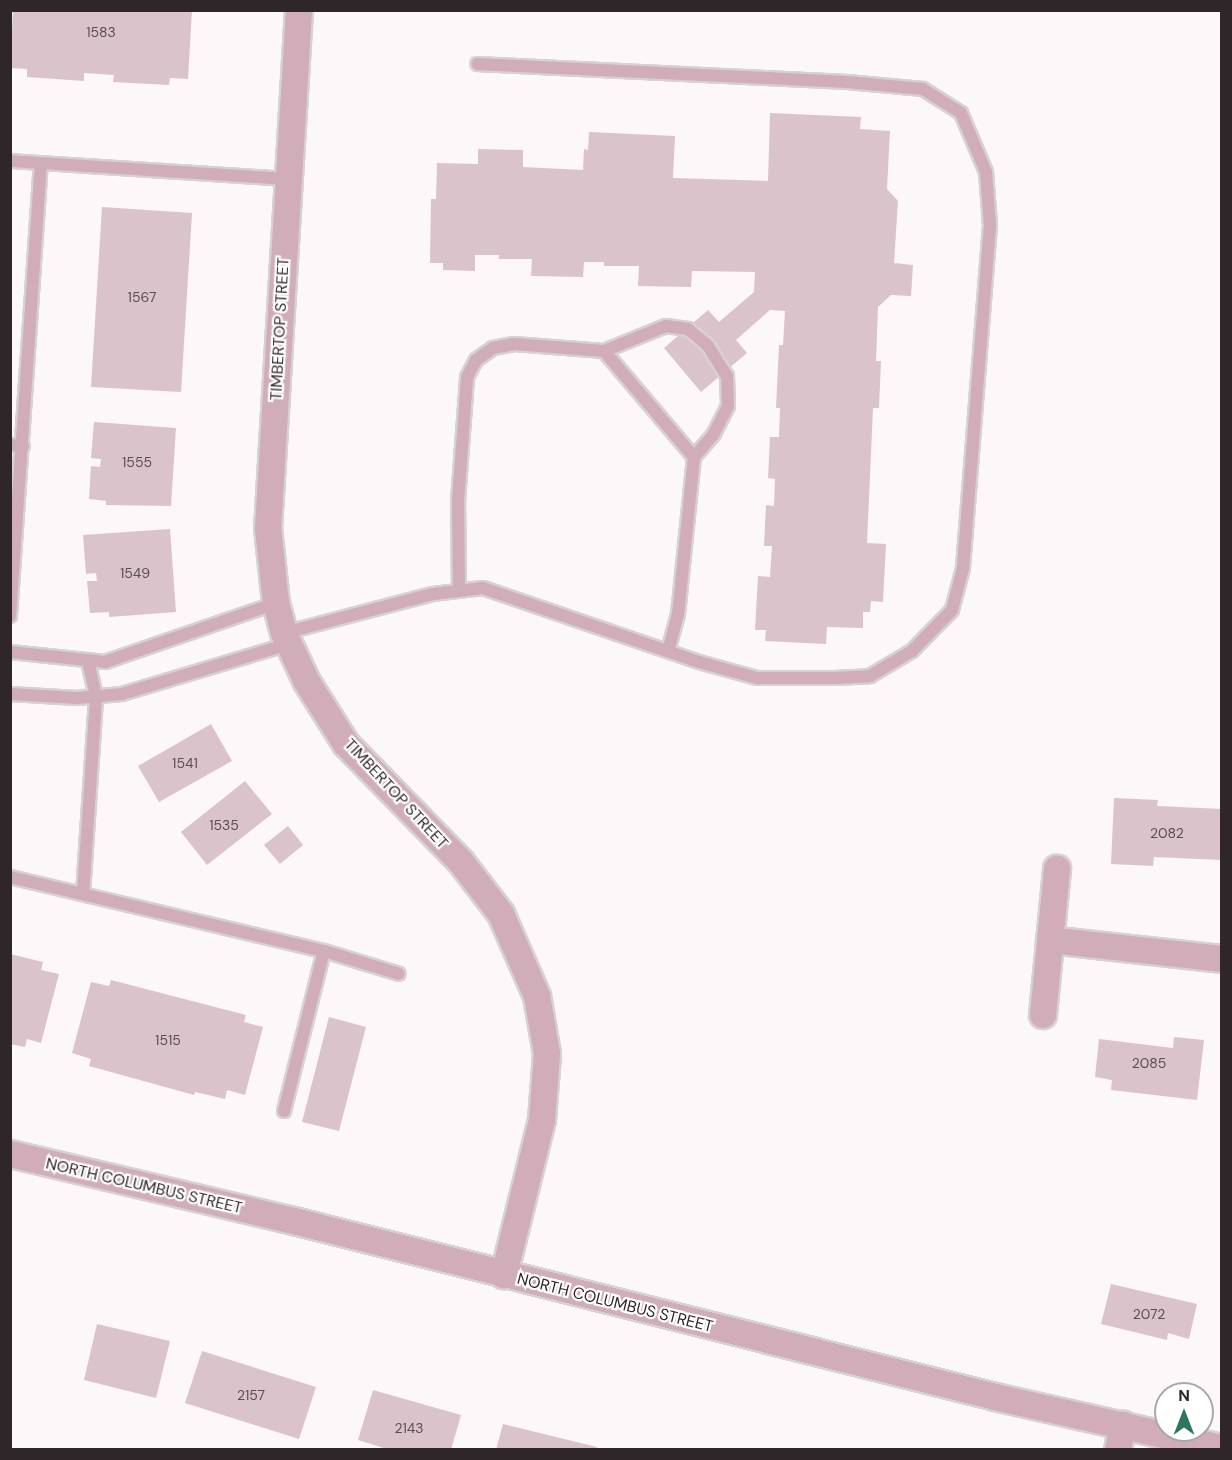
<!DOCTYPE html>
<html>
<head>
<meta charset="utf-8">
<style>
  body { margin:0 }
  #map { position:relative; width:1232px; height:1460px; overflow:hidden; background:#fcf7f8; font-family:"DM Sans",sans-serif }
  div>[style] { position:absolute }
  .building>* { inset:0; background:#dbc3cb }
  .roads { filter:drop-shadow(2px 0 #d7d1d3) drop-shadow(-2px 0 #d7d1d3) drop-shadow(0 2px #d7d1d3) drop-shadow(0 -2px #d7d1d3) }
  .lane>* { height:12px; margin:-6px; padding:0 6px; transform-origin:6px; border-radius:6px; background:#d0adb9 }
  .street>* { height:26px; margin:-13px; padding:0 13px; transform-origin:13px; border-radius:13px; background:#d0adb9 }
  span { translate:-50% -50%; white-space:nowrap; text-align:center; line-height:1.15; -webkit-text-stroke:4.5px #fff; paint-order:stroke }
  .number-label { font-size:14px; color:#5a4d52 }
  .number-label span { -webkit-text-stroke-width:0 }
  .street-label { font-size:16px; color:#2f2629 }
  .frame { position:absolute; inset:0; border:12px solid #2f2629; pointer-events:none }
  .north { position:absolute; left:1154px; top:1382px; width:60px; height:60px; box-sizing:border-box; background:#fff; border:2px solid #aca8a9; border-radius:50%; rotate:0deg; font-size:16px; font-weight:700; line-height:24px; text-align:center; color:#2f2629 }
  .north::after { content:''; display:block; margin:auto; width:21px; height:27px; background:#317363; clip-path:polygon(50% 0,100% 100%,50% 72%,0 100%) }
</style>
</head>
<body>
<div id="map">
  <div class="building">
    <div style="clip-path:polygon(13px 10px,192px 10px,188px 79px,170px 78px,169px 85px,113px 82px,114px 75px,84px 73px,84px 81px,27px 77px,27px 69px,10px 68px)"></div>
    <div style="clip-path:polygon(770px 113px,861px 117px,860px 129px,890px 131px,887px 189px,898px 201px,894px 263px,913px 265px,911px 296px,891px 295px,878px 307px,876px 361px,881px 361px,879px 408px,873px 408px,867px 543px,886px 544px,883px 602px,871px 601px,870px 612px,863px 612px,863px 628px,827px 627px,826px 644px,765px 641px,766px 630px,755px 630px,758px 576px,770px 577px,772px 546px,764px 546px,766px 505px,774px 506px,775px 479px,768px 478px,770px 437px,779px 437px,780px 408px,776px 408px,779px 345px,783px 345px,785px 311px,770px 310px,736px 340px,747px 353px,701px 392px,664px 348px,708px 310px,719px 322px,754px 292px,755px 272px,692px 271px,691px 287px,638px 286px,639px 266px,604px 266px,604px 262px,584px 262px,583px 277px,531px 276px,532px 259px,499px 259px,499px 255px,475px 255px,475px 271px,443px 270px,443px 263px,430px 263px,431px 199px,436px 199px,437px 163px,478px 164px,478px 149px,523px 150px,523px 167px,583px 170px,584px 149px,588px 150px,589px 132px,675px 136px,673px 178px,768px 181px)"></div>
    <div style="clip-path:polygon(102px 207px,192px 213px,181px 392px,91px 387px)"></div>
    <div style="clip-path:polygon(94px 422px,176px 428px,171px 506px,106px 505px,106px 501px,89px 499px,91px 466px,100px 467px,101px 459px,91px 458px)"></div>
    <div style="clip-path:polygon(170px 529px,176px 612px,109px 617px,109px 612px,90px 613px,87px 581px,97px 581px,96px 573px,86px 574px,83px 535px)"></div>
    <div style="clip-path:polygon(211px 724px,232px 761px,159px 802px,138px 766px)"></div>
    <div style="clip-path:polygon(245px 781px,272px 814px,207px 865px,181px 832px)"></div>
    <div style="clip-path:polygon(1114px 798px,1158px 800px,1157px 806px,1222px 809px,1222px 860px,1154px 857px,1153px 866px,1111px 864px)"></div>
    <div style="clip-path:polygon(288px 826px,303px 845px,280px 864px,264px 845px)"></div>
    <div style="clip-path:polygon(10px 954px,43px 962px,41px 970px,59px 974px,41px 1043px,27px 1039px,25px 1047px,10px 1044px)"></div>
    <div style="clip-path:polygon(111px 980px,246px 1015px,244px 1022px,263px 1027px,245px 1095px,227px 1090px,225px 1099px,195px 1092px,194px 1095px,89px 1066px,91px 1059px,72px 1053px,91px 982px,109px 986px)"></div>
    <div style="clip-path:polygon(329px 1017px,366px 1027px,339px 1131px,302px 1122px)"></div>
    <div style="clip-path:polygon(1174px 1037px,1204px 1040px,1197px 1100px,1111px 1090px,1112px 1080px,1095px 1077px,1099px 1039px,1173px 1048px)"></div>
    <div style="clip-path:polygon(1111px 1284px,1197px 1304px,1189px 1339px,1168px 1333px,1167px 1340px,1101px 1324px)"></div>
    <div style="clip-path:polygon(97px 1324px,170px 1341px,156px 1398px,84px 1380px)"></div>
    <div style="clip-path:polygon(202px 1351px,316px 1387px,299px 1439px,185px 1403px)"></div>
    <div style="clip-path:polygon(373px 1390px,461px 1415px,451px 1450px,390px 1450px,358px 1440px)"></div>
    <div style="clip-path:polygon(503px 1424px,597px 1447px,596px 1450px,496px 1450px)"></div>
  </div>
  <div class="roads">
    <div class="lane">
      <div style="left:10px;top:161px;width:280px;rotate:3.7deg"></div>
      <div style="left:604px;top:351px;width:67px;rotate:-22deg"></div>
      <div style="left:666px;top:326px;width:22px;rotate:8deg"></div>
      <div style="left:688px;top:329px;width:26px;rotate:40deg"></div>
      <div style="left:708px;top:346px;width:36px;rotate:58deg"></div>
      <div style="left:727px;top:376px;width:30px;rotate:88deg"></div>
      <div style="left:728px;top:406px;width:31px;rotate:117deg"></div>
      <div style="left:714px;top:434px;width:30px;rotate:131deg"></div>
      <div style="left:10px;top:445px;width:13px;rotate:4deg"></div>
      <div style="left:459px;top:591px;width:90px;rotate:-90.6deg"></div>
      <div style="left:458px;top:501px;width:124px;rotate:-85.8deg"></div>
      <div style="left:467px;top:377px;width:19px;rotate:-62deg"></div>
      <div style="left:476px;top:360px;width:21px;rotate:-35deg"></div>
      <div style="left:493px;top:348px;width:21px;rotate:-11deg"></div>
      <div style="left:514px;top:344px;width:90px;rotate:4.4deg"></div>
      <div style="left:604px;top:351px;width:139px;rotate:49.7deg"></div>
      <div style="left:694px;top:457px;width:158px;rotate:95.8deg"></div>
      <div style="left:678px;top:614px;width:38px;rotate:105deg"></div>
      <div style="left:10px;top:616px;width:453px;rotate:-86.1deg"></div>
      <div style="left:284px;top:633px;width:154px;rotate:-14.7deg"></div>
      <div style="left:433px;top:594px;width:50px;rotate:-6.8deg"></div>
      <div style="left:483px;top:588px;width:228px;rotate:18.9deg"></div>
      <div style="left:699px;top:662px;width:60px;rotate:15.4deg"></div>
      <div style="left:757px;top:678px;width:78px"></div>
      <div style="left:835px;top:678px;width:35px;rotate:-3deg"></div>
      <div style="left:870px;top:676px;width:49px;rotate:-30.8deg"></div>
      <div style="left:912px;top:651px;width:57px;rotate:-45.7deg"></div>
      <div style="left:952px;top:610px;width:43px;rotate:-75.3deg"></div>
      <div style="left:963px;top:568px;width:344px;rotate:-85.5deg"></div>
      <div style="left:990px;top:225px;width:53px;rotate:-94.3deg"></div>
      <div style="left:986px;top:172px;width:64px;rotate:-113deg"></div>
      <div style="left:961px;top:113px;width:45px;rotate:-147.7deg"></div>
      <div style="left:923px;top:89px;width:76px;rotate:-174.7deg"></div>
      <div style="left:847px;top:82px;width:370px;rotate:-177.2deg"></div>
      <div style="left:10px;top:652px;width:96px;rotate:6deg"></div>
      <div style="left:105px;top:662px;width:181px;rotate:-19deg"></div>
      <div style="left:10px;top:694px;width:67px;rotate:3.4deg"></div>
      <div style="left:77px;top:698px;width:45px;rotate:-5.1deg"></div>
      <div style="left:122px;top:694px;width:174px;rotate:-16.7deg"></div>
      <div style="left:10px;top:877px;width:323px;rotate:13.3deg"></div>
      <div style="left:324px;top:951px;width:78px;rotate:17deg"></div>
      <div style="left:83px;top:894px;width:198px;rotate:-86.2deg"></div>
      <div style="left:96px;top:696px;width:35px;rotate:-103deg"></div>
      <div style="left:284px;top:1111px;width:165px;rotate:-76deg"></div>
    </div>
    <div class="street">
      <div style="left:299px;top:10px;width:519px;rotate:93.42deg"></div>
      <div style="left:268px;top:528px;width:75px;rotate:83.9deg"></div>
      <div style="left:276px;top:603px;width:31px;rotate:75deg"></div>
      <div style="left:284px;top:633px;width:54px;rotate:64.9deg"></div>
      <div style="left:307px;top:682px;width:73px;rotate:57.8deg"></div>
      <div style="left:346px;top:744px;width:165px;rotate:45.7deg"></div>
      <div style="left:461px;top:862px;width:66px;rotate:52.4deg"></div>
      <div style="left:501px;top:914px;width:90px;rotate:66.3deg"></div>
      <div style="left:537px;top:996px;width:59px;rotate:80.2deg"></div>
      <div style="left:547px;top:1054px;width:66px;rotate:94.3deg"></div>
      <div style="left:542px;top:1120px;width:160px;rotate:103.8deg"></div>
      <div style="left:1050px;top:940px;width:173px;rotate:6.3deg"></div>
      <div style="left:1043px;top:1015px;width:147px;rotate:-84.5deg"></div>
      <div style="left:10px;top:1154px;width:292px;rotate:13.3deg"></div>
      <div style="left:294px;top:1221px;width:723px;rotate:14.09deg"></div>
      <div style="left:995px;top:1397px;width:233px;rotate:12.7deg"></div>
      <div style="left:1118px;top:1450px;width:26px;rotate:-79deg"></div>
    </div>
  </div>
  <div class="number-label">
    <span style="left:101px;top:32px">1583</span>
    <span style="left:142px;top:297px">1567</span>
    <span style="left:137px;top:462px">1555</span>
    <span style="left:135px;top:573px">1549</span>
    <span style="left:185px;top:763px">1541</span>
    <span style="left:224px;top:825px">1535</span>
    <span style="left:1167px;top:833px">2082</span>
    <span style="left:168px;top:1040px">1515</span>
    <span style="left:1149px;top:1063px">2085</span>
    <span style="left:1149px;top:1314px">2072</span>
    <span style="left:251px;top:1395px">2157</span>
    <span style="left:409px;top:1428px">2143</span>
  </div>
  <div class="street-label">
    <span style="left:280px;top:329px;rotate:-87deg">TIMBERTOP STREET</span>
    <span style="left:396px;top:794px;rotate:47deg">TIMBERTOP STREET</span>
    <span style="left:144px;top:1186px;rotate:13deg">NORTH COLUMBUS STREET</span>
    <span style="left:615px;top:1303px;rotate:14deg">NORTH COLUMBUS STREET</span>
  </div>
  <div class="frame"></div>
  <div class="north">N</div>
</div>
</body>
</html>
